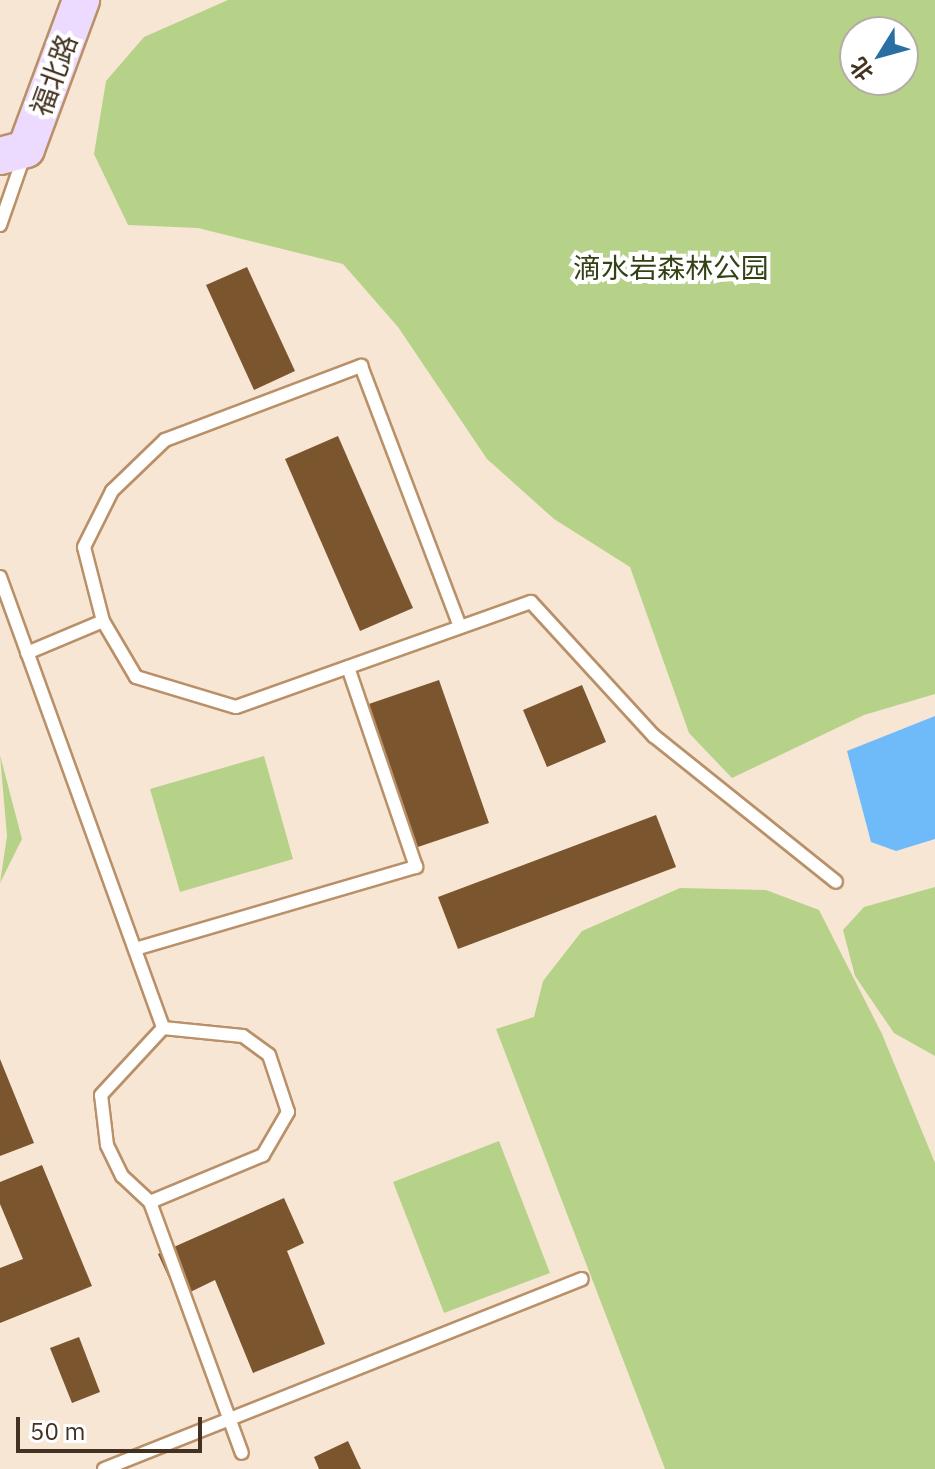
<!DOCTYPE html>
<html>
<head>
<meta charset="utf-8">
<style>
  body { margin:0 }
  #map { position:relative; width:935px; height:1469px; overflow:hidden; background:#f8e6d5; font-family:"IBM Plex Sans","Noto Sans SC",sans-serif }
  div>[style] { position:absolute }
  .green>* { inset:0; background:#b6d289 }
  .water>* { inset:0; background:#6fbbfa }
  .building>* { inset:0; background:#7b552e }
  .roads { filter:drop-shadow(2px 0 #b99068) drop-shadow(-2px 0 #b99068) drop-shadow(0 2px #b99068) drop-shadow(0 -2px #b99068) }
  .lane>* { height:12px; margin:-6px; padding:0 6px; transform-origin:6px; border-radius:6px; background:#fff }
  .secondary>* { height:36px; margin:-18px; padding:0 18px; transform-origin:18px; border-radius:18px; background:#eddbff }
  span { translate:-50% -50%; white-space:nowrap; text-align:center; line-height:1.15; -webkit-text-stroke:8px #fff; paint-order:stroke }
  .street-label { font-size:28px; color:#433221 }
  .park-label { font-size:28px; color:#324214 }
  .north { position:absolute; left:839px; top:16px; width:80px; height:80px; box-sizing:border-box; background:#fff; border:2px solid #b4ada6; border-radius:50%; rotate:233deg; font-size:22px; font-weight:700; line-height:32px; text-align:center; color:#433221 }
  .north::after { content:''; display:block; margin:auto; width:28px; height:36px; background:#2a6fa4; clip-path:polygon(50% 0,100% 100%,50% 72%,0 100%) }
  .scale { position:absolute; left:16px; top:1417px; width:186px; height:36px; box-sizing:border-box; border:4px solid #433221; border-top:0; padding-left:10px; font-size:24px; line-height:28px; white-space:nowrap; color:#433221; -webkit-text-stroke:6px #fff; paint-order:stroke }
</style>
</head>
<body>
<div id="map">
  <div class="green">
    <div style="clip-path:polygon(evenodd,228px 0,935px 0,935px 694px,864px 715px,732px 778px,689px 733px,630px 567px,554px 519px,487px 459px,398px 327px,343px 264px,198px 228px,128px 225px,94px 154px,106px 81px,144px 37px,228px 0,855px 32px,903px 32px,903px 80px,855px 80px,855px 32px)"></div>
    <div style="clip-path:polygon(0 755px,22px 839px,0 883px,7px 836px)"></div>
    <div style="clip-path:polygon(264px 756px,293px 859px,180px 892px,150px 789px)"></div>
    <div style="clip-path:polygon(935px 887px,935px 1056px,894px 1033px,855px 976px,843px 930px,864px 907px)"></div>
    <div style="clip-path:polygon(680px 888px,766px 890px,819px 910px,882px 1034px,935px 1163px,935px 1469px,665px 1469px,496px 1029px,534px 1017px,543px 981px,582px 931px)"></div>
    <div style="clip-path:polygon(499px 1141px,550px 1273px,444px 1313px,393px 1182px)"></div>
  </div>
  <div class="water">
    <div style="clip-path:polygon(935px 716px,935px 839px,896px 851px,871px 842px,847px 751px)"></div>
  </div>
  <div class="building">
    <div style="clip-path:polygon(247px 267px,295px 371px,254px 390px,206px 285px)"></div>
    <div style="clip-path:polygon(338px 436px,413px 608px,360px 631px,285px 459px)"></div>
    <div style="clip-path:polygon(439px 680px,489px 823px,409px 850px,360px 707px)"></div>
    <div style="clip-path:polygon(582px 685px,606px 742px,547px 767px,523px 710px)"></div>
    <div style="clip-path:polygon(656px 815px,676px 867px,458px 949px,438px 897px)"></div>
    <div style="clip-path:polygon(0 1059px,34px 1143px,0 1156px)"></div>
    <div style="clip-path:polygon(42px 1165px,92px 1286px,0 1323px,0 1268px,23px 1259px,0 1204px,0 1182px)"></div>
    <div style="clip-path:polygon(284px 1198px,304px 1243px,287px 1251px,325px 1344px,253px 1373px,215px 1280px,178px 1298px,158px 1254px)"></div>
    <div style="clip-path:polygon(79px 1337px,100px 1392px,72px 1403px,50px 1348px)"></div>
    <div style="clip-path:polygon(348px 1441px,361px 1469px,319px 1469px,314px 1457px)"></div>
  </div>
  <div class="roads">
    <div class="lane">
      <div style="left:0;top:225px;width:73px;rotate:-70.8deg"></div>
      <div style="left:0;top:577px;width:480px;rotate:70.1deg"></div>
      <div style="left:103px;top:621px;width:76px;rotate:-104.4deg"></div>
      <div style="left:84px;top:547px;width:63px;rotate:-63.4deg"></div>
      <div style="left:112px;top:491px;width:74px;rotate:-43.9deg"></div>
      <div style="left:165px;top:440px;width:210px;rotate:-20.7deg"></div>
      <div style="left:361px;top:366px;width:279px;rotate:69.2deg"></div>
      <div style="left:27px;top:653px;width:82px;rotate:-22.8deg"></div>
      <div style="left:103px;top:621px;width:65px;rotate:59.5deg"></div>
      <div style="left:136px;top:677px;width:104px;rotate:16.7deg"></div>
      <div style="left:236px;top:707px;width:313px;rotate:-19.6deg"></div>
      <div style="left:531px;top:602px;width:182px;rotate:47.5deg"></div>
      <div style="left:654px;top:736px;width:233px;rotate:38.7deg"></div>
      <div style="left:135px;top:949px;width:293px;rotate:-16.3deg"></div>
      <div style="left:416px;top:867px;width:211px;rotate:-108.8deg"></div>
      <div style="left:163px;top:1028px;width:80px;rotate:5.7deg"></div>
      <div style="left:243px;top:1036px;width:32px;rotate:36deg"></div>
      <div style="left:269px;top:1055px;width:60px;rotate:71.6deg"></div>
      <div style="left:288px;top:1112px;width:50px;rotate:120.2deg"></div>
      <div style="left:263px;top:1155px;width:122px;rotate:157.4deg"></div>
      <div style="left:150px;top:1202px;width:38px;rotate:-137deg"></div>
      <div style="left:122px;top:1176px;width:34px;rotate:-116deg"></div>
      <div style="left:107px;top:1145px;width:50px;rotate:-96.8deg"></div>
      <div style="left:101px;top:1095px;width:91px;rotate:-47.2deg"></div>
      <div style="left:150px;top:1202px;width:267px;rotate:69.9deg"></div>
      <div style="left:104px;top:1469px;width:514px;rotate:-21.68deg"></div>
    </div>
    <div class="secondary">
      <div style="left:0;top:156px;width:27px;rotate:-15deg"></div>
      <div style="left:26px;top:149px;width:159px;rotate:-69.7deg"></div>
    </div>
  </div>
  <div class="street-label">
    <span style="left:54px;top:75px;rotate:-70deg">福北路</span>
  </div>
  <div class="park-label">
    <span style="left:671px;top:268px">滴水岩森林公园</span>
  </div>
  <div class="north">北</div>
  <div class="scale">50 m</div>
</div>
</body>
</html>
